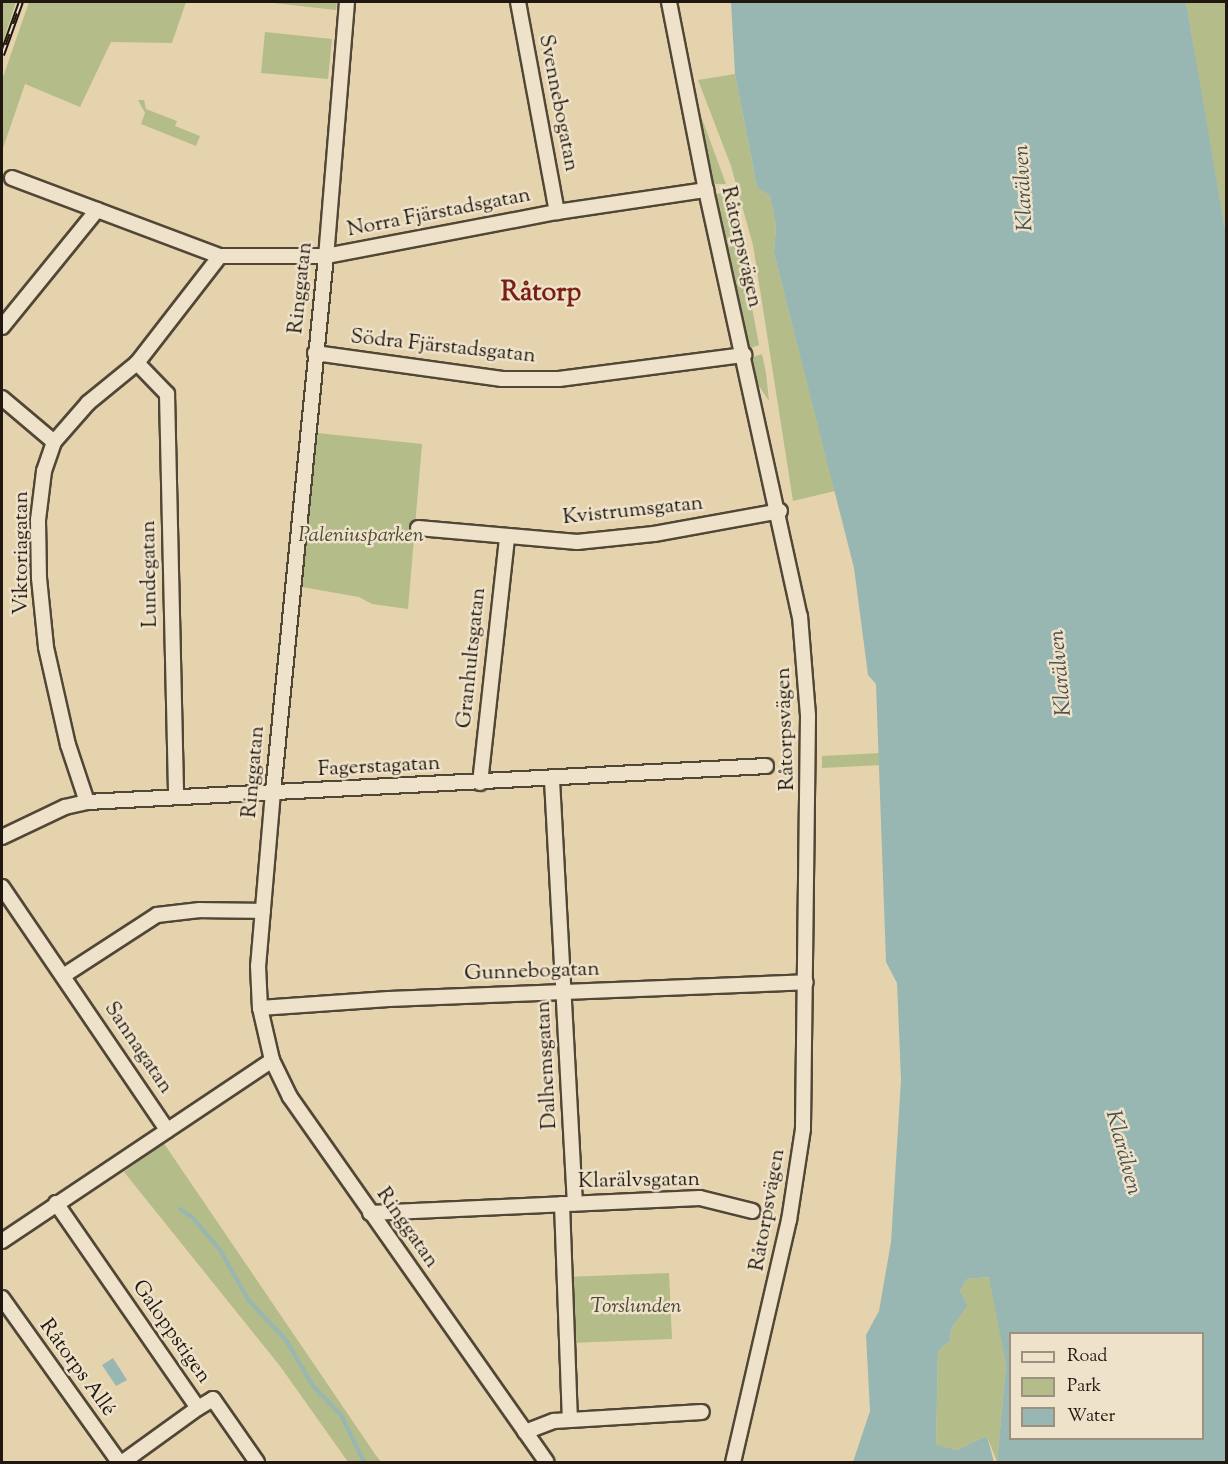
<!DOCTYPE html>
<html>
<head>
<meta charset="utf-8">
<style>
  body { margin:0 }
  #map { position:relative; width:1228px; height:1464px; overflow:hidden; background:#e5d3ad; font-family:"Sorts Mill Goudy",serif }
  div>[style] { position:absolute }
  .green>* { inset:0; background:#b4bc8a }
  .water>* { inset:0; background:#98b6b2 }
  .stream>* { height:4px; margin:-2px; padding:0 2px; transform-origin:2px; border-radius:2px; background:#98b6b2 }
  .roads { filter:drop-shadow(2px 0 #514737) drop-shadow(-2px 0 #514737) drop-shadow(0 2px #514737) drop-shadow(0 -2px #514737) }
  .minor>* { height:14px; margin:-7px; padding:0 7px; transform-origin:7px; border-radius:7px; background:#eee2ca }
  .rail>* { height:6px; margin-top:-3px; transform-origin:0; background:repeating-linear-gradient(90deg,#eee2ca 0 11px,#201810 0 22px); box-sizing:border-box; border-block:2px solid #201810 }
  span { translate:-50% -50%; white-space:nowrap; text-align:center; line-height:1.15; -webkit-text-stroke:5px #eee2ca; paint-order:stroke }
  .street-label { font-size:21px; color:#201810 }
  .park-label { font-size:21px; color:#4c4935; font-style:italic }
  .water-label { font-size:22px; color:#4a4f49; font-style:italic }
  .district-label { font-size:27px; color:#7a1f14; font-weight:700 }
  .frame { position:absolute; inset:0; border:3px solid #201810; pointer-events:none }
  .legend { position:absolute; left:1009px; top:1332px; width:195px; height:108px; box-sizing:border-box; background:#eee2ca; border:2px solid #9c9180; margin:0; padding:8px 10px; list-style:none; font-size:18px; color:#201810 }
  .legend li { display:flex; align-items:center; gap:12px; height:30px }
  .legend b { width:30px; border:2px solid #9c9180 }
</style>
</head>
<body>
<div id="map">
  <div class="green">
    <div style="clip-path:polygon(2px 2px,16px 2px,2px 45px)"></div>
    <div style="clip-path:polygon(29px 2px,186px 2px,172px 43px,111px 42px,80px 107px,25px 84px,2px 151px,2px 80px)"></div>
    <div style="clip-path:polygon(264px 2px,337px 2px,336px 10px)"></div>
    <div style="clip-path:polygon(1186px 2px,1226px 2px,1226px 235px,1203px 104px)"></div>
    <div style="clip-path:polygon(265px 32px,332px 39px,328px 79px,261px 73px)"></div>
    <div style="clip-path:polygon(735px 74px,757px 187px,770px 196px,776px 226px,774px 253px,835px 491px,793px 501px,753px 245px,731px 166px,698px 80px)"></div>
    <div style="clip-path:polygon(693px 94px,726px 184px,711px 184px)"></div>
    <div style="clip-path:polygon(138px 100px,144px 100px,146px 109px,177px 121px,175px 126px,200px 136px,196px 146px,141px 124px,145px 113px)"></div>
    <div style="clip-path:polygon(730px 191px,759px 345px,748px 349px,713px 195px)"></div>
    <div style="clip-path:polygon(762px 354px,766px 373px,769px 401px,755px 380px,751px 358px)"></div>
    <div style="clip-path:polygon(317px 433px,422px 444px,408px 609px,372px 604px,359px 597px,302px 587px)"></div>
    <div style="clip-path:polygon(882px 753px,882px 765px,822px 768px,822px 756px)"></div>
    <div style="clip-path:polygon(163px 1142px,375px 1454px,381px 1462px,348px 1462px,280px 1366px,124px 1172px)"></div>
    <div style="clip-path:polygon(669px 1273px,672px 1339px,569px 1343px,566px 1277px)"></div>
    <div style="clip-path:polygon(990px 1277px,1006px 1365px,997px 1462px,987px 1436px,956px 1450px,936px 1446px,938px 1351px,950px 1341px,951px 1329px,968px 1305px,960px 1291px,967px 1279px)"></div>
  </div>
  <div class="water">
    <div style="clip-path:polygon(evenodd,731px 2px,1186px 2px,1226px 235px,1226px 1462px,997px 1462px,1006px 1365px,989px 1277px,967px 1279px,960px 1291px,968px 1305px,951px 1329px,950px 1341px,938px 1351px,936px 1445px,956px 1450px,987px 1436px,994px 1462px,853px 1462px,870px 1411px,866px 1335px,879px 1311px,891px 1242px,901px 1080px,897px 983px,886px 962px,876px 684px,868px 675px,854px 568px,774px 253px,776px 226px,770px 196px,757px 187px,735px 74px,731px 2px,1010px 1334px,1202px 1334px,1202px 1438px,1010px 1438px,1010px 1334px)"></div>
    <div style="clip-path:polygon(113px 1358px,127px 1380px,116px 1386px,102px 1365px)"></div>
  </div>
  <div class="stream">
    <div style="left:180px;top:1209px;width:14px;rotate:34deg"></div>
    <div style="left:192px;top:1217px;width:43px;rotate:49.7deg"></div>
    <div style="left:220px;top:1250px;width:59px;rotate:60.4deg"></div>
    <div style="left:249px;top:1301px;width:54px;rotate:46.5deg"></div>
    <div style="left:286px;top:1340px;width:53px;rotate:59.6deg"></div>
    <div style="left:313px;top:1386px;width:40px;rotate:46deg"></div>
    <div style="left:341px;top:1415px;width:52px;rotate:63.9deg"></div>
  </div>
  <div class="roads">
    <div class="minor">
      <div style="left:347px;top:2px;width:255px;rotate:94.7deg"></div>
      <div style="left:326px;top:256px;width:539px;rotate:95.65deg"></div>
      <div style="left:273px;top:792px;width:175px;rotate:94.9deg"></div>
      <div style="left:258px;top:966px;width:42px;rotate:87.3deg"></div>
      <div style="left:260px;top:1008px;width:53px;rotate:77deg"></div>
      <div style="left:272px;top:1060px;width:41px;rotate:64.1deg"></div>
      <div style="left:290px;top:1097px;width:446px;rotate:54.9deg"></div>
      <div style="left:518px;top:2px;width:214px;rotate:79.5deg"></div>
      <div style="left:669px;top:2px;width:192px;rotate:78.9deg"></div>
      <div style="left:706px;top:190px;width:436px;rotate:77.6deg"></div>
      <div style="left:800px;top:616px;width:100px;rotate:85.4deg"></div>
      <div style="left:808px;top:716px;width:413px;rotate:90.7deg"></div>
      <div style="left:803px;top:1129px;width:92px;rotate:98.7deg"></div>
      <div style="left:789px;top:1220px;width:248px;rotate:103deg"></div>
      <div style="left:12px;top:178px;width:222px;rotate:20.6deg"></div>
      <div style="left:220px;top:256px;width:106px"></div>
      <div style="left:326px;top:256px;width:235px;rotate:-10.8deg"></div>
      <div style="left:557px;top:212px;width:151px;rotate:-8.4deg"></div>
      <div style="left:2px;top:327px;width:151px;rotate:-50.9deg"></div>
      <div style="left:315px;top:353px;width:189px;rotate:7.9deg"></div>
      <div style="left:502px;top:379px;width:57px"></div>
      <div style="left:559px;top:379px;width:187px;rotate:-7.4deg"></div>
      <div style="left:137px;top:363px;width:43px;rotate:45.9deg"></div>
      <div style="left:167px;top:394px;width:403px;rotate:88.7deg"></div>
      <div style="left:2px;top:398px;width:68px;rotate:40.2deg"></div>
      <div style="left:418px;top:528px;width:160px;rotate:5deg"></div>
      <div style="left:577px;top:542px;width:77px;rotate:-5.9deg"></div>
      <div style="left:654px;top:534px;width:128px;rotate:-10.3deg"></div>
      <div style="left:552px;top:780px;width:424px;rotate:86.9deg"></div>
      <div style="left:480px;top:783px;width:247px;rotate:-83.7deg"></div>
      <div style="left:87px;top:802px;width:60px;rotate:-108.4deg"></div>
      <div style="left:68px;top:745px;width:100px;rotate:-102.7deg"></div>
      <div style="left:46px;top:647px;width:69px;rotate:-95.8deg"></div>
      <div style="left:39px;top:578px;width:58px;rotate:-91deg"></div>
      <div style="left:38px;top:520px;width:49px;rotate:-83deg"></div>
      <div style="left:44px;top:471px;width:31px;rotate:-71deg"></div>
      <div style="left:54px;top:442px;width:52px;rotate:-48.9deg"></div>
      <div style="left:88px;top:403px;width:63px;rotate:-39.2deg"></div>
      <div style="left:137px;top:363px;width:135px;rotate:-52.2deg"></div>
      <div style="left:2px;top:837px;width:70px;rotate:-25.5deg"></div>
      <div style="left:65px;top:807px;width:23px;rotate:-13deg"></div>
      <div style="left:87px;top:802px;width:680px;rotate:-3.03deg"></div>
      <div style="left:2px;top:887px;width:294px;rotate:55.8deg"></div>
      <div style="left:63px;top:976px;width:112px;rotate:-33deg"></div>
      <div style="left:157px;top:915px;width:43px;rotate:-6.6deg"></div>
      <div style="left:200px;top:910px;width:63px;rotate:0.9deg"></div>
      <div style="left:260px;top:1008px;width:129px;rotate:-4deg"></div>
      <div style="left:389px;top:999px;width:417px;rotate:-2.3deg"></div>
      <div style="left:56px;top:1203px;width:249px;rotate:55.3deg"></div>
      <div style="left:198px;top:1408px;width:17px;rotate:-31deg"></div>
      <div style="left:213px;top:1399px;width:77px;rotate:55.1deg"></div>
      <div style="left:562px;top:1204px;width:216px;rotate:87.9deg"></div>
      <div style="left:370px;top:1213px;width:330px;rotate:-2.6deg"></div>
      <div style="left:700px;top:1198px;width:54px;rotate:14deg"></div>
      <div style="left:2px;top:1241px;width:325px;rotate:-33.8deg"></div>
      <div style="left:2px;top:1298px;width:201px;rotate:54.5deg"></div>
      <div style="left:525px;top:1432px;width:31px;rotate:-21deg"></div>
      <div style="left:554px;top:1421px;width:148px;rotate:-3.5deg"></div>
      <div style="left:123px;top:1462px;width:92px;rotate:-35.8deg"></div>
    </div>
  </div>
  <div class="rail">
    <div style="left:2px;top:55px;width:56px;rotate:-70.3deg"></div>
  </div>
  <div class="street-label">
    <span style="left:558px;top:103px;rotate:79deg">Svennebogatan</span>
    <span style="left:439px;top:213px;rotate:-11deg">Norra Fjärstadsgatan</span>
    <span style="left:741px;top:247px;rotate:77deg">Råtorpsvägen</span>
    <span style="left:301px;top:288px;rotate:-84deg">Ringgatan</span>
    <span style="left:443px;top:347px;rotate:6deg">Södra Fjärstadsgatan</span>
    <span style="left:633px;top:511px;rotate:-6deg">Kvistrumsgatan</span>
    <span style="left:22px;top:553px;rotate:-90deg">Viktoriagatan</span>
    <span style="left:150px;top:574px;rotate:-91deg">Lundegatan</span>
    <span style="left:472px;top:658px;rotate:-84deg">Granhultsgatan</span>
    <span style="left:786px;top:729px;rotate:-92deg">Råtorpsvägen</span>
    <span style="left:379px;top:767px;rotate:-3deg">Fagerstagatan</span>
    <span style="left:254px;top:772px;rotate:-85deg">Ringgatan</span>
    <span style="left:532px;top:972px;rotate:-2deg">Gunnebogatan</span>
    <span style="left:138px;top:1048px;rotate:56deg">Sannagatan</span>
    <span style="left:547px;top:1065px;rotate:-93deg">Dalhemsgatan</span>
    <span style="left:639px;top:1181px;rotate:-1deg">Klarälvsgatan</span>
    <span style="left:768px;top:1210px;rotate:-80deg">Råtorpsvägen</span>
    <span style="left:407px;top:1228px;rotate:55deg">Ringgatan</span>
    <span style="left:171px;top:1332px;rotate:55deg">Galoppstigen</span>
    <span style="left:77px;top:1368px;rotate:54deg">Råtorps Allé</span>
  </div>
  <div class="park-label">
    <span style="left:361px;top:536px">Paleniusparken</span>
    <span style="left:636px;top:1307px">Torslunden</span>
  </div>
  <div class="water-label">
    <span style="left:1025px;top:188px;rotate:-93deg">Klarälven</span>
    <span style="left:1062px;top:673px;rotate:-95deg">Klarälven</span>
    <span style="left:1122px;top:1153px;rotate:75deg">Klarälven</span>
  </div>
  <div class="district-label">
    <span style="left:541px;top:294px">Råtorp</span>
  </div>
  <div class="frame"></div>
  <ul class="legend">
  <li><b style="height:8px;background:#eee2ca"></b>Road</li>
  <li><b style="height:16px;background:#b4bc8a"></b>Park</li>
  <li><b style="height:16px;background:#98b6b2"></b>Water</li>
  </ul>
</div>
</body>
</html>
